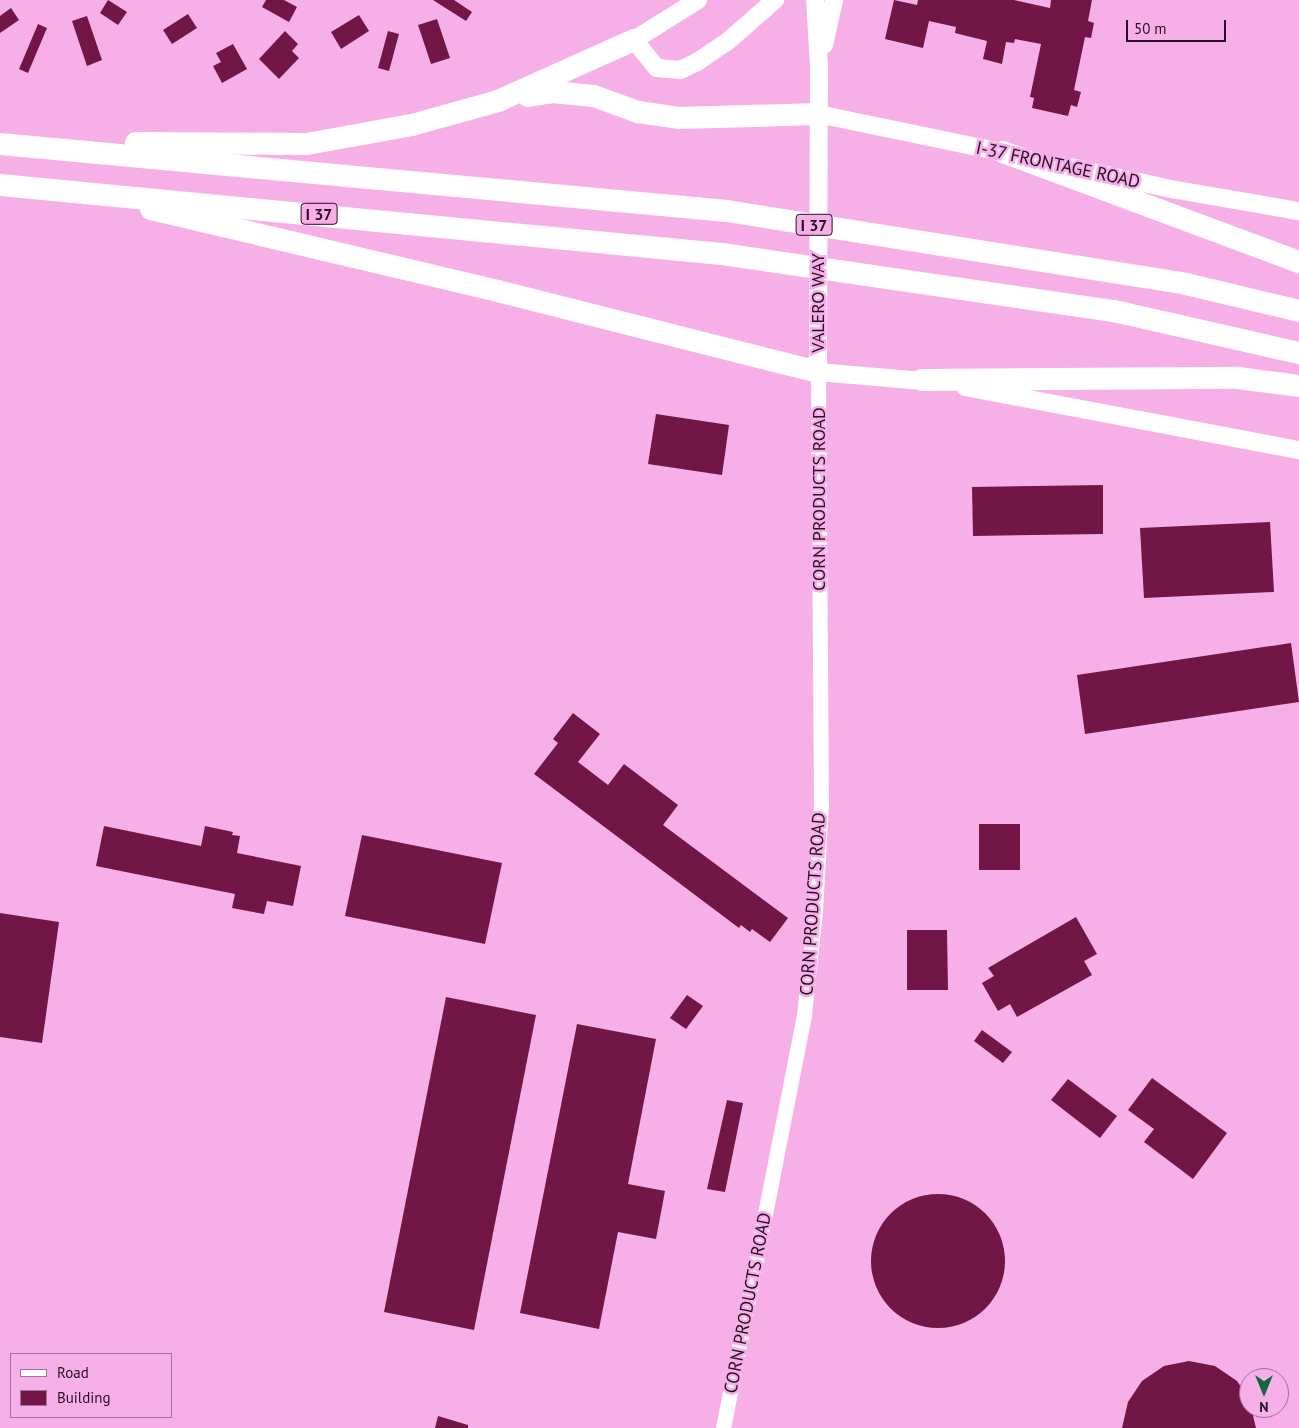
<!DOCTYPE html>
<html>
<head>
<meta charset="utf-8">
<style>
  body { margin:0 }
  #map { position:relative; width:1299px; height:1428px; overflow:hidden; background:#f6afe7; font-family:"PT Sans",sans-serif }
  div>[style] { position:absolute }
  .building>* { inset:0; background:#721645 }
  .round { border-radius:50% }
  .tertiary>* { height:15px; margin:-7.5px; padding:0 7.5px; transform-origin:7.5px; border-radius:7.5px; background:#fff }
  .secondary>* { height:18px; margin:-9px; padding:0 9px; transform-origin:9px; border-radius:9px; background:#fff }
  .motorway>* { height:22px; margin:-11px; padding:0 11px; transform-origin:11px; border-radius:11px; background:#fff }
  span { translate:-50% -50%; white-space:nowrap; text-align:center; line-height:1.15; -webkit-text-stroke:5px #f6afe7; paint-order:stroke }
  .shield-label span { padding:1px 4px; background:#f6afe7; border:1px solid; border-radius:4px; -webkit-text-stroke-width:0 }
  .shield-label { font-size:16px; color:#280e23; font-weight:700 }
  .street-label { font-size:18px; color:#280e23 }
  .legend { position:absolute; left:10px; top:1353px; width:162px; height:65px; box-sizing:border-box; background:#f6afe7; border:1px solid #a46f99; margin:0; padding:6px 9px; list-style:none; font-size:15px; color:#280e23 }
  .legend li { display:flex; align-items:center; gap:10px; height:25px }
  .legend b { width:25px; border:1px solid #a46f99 }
  .north { position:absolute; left:1239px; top:1368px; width:50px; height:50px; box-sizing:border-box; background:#f6afe7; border:1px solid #a46f99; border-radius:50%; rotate:180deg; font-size:14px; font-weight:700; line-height:20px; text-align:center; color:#280e23 }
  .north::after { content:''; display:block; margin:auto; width:18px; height:22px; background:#10683a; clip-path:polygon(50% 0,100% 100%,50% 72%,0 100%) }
  .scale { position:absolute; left:1126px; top:20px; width:100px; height:22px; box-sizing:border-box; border:2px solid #280e23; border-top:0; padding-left:6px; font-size:15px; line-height:18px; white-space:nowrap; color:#280e23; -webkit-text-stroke:4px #f6afe7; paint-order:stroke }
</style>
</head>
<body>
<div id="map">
  <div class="building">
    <div style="clip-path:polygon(108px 0,127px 12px,118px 25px,100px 13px)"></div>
    <div style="clip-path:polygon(266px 0,284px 0,297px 7px,289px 22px,262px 7px)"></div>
    <div style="clip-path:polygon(433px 0,454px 0,472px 12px,466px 21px)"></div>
    <div style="clip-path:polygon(894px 0,917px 5px,918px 0,1014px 0,1050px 8px,1051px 0,1092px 0,1088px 21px,1094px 23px,1091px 38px,1085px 37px,1074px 90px,1081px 92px,1077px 107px,1071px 105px,1068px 116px,1032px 108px,1034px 98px,1030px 97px,1041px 44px,1015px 39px,1014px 43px,1006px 42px,1002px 64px,983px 59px,987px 41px,955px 33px,956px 27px,929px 21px,923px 48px,885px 39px)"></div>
    <div style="clip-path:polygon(11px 8px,19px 20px,0 33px,0 16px)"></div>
    <div style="clip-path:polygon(188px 14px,197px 28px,172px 44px,163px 30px)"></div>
    <div style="clip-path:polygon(359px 15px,369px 31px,341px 49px,331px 32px)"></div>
    <div style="clip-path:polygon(87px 16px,102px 60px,87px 66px,72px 21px)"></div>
    <div style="clip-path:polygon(437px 19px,450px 58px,431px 64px,418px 25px)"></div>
    <div style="clip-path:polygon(38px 24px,47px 28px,28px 73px,19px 69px)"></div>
    <div style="clip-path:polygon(285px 31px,298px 44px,292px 51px,299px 58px,279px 79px,259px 59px)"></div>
    <div style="clip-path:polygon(388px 31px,399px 34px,389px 71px,378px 68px)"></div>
    <div style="clip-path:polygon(233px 44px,247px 69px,222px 83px,213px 66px,221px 62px,216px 53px)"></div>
    <div style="clip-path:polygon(656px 414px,729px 425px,722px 475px,648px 464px)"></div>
    <div style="clip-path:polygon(1103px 485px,1103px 534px,973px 536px,972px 487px)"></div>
    <div style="clip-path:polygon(1270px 522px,1274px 592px,1144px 598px,1140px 528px)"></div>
    <div style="clip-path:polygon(1291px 643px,1299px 702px,1085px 734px,1077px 675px)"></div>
    <div style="clip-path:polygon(573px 713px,600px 734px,578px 762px,608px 785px,624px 764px,678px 805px,663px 825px,788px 918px,770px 942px,752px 929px,750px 932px,741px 925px,739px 928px,534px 774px,558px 743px,553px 739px)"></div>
    <div style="clip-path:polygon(979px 824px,1020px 824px,1020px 870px,979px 870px)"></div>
    <div style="clip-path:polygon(104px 826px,201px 846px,205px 826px,233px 832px,232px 835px,240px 836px,237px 853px,301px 866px,293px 906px,267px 901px,264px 914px,232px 908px,235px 894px,96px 866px)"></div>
    <div style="clip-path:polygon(362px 835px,502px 863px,485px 944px,345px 916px)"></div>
    <div style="clip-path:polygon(0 913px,59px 922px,42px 1043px,0 1037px)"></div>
    <div style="clip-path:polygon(1076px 917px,1097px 954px,1084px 961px,1092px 975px,1017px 1017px,1010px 1004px,998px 1011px,982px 983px,994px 976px,988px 968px)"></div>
    <div style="clip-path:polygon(907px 930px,947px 930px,948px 990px,907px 990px)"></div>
    <div style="clip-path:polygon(687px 995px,703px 1006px,686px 1029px,670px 1018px)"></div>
    <div style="clip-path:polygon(446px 997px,536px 1015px,474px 1330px,384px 1312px)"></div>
    <div style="clip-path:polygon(577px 1024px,656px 1039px,628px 1184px,665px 1191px,656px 1239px,618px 1232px,599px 1329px,520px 1313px)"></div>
    <div style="clip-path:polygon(982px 1030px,1012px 1052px,1003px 1063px,974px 1041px)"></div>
    <div style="clip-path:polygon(1152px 1078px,1227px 1133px,1193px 1179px,1144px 1142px,1154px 1129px,1128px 1110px)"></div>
    <div style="clip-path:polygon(1068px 1079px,1117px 1116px,1100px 1138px,1051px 1100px)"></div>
    <div style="clip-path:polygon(727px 1100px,743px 1103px,725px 1192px,707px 1189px)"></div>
    <div class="round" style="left:871px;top:1194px;width:134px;height:134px"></div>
    <div style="clip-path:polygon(1189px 1361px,1215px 1366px,1237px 1381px,1249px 1399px,1256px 1428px,1122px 1428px,1128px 1402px,1142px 1381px,1164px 1366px)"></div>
    <div style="clip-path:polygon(438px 1416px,468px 1425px,468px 1428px,435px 1428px)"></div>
  </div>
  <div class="tertiary">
    <div style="left:723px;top:1428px;width:421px;rotate:-78.9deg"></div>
    <div style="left:804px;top:1015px;width:105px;rotate:-84deg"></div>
    <div style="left:815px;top:911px;width:108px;rotate:-86.8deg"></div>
    <div style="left:821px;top:803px;width:431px;rotate:-90.4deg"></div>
  </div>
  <div class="secondary">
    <div style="left:698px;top:0;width:75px;rotate:148deg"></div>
    <div style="left:634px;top:40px;width:36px;rotate:51deg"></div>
    <div style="left:657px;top:68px;width:23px;rotate:5deg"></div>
    <div style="left:680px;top:70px;width:19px;rotate:-25deg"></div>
    <div style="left:697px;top:62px;width:36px;rotate:-34deg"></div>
    <div style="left:727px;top:42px;width:64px;rotate:-41.2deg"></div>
    <div style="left:815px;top:0;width:65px;rotate:86.5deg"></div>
    <div style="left:819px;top:65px;width:307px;rotate:90.2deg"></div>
    <div style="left:818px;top:372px;width:117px;rotate:4.9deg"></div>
    <div style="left:824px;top:45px;width:46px;rotate:-77.5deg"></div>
    <div style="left:818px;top:114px;width:202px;rotate:11.7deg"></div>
    <div style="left:1061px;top:165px;width:113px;rotate:12.3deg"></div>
    <div style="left:1171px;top:189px;width:130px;rotate:9.8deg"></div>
    <div style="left:965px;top:387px;width:340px;rotate:10.7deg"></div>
  </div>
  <div class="motorway">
    <div style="left:528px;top:96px;width:24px;rotate:-9deg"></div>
    <div style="left:552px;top:92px;width:42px;rotate:5.4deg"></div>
    <div style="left:594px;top:96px;width:47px;rotate:20deg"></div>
    <div style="left:638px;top:112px;width:41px;rotate:8.3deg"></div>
    <div style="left:679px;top:118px;width:139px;rotate:-1.6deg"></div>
    <div style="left:136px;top:143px;width:171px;rotate:0.3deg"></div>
    <div style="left:307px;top:144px;width:107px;rotate:-10.3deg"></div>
    <div style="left:412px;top:125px;width:89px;rotate:-15.6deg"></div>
    <div style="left:498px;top:101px;width:149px;rotate:-24.2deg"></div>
    <div style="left:0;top:144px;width:730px;rotate:5.27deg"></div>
    <div style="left:727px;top:211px;width:465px;rotate:9deg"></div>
    <div style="left:1186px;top:284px;width:116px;rotate:13.4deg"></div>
    <div style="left:1003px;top:152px;width:316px;rotate:20.4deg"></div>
    <div style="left:0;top:185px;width:725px;rotate:5.46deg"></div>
    <div style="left:722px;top:254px;width:396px;rotate:8.3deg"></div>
    <div style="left:1114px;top:311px;width:190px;rotate:12.8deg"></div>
    <div style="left:151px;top:209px;width:357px;rotate:13.3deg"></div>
    <div style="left:498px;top:291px;width:330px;rotate:14.2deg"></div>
    <div style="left:922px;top:380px;width:316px;rotate:-0.4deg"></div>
    <div style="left:1238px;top:378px;width:62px;rotate:7.5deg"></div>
  </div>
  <div class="shield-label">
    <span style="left:319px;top:214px">I 37</span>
    <span style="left:814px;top:225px">I 37</span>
  </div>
  <div class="street-label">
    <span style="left:1058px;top:165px;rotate:12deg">I-37 FRONTAGE ROAD</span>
    <span style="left:818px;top:303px;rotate:-90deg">VALERO WAY</span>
    <span style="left:819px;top:499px;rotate:-90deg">CORN PRODUCTS ROAD</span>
    <span style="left:813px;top:904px;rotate:-86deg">CORN PRODUCTS ROAD</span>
    <span style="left:748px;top:1303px;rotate:-79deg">CORN PRODUCTS ROAD</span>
  </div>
  <ul class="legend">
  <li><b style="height:6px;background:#fff"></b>Road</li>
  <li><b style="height:14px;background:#721645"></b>Building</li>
  </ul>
  <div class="north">N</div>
  <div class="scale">50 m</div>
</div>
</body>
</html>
